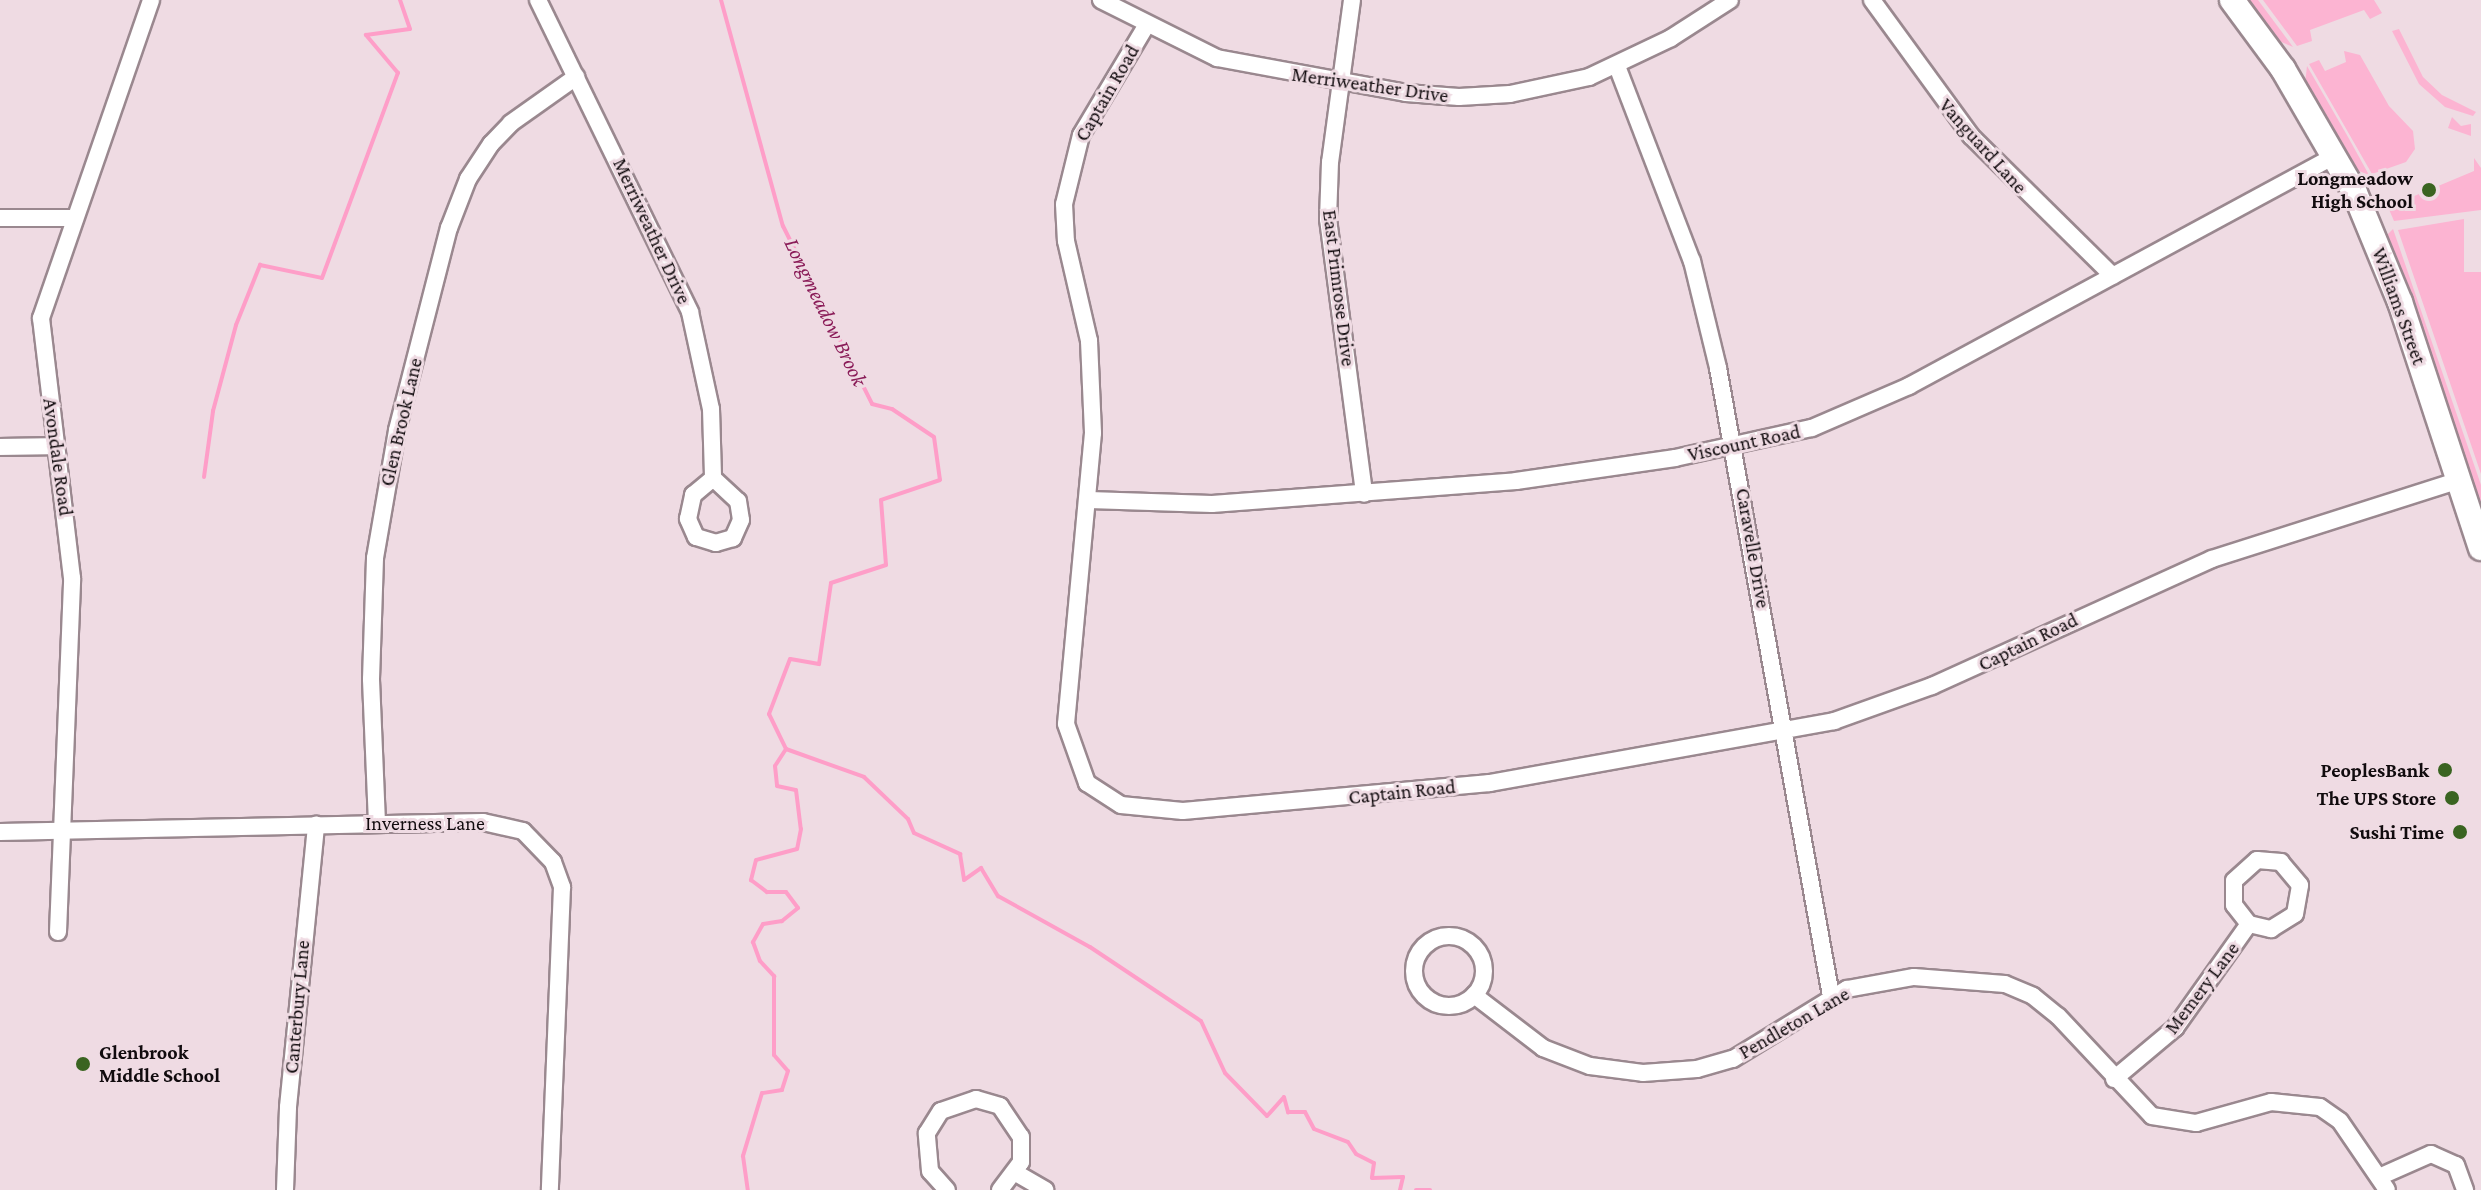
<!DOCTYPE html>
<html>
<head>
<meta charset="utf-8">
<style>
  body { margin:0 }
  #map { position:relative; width:2481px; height:1190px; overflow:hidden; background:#efdbe3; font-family:"Crimson Pro",serif }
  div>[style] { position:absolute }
  .green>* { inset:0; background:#fcb4d2 }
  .stream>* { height:4px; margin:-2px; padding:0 2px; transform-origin:2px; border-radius:2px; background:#fe9ec8 }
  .roads { filter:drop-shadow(2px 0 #9a888f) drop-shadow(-2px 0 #9a888f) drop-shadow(0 2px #9a888f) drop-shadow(0 -2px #9a888f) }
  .minor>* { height:16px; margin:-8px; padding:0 8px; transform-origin:8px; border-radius:8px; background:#fff }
  .minor>.ring { margin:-8px; padding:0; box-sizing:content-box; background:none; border:16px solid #fff; border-radius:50% }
  .secondary>* { height:24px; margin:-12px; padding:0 12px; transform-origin:12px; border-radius:12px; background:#fff }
  .dots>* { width:22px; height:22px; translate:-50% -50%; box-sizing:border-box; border:4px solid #efdbe3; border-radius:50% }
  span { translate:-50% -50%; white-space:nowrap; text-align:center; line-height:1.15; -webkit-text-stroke:6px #efdbe3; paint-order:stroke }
  .street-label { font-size:20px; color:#110b0e }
  .poi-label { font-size:20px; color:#110b0e; font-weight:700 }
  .right { translate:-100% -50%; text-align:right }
  .left { translate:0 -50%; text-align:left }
  .water-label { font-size:22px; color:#8a1c58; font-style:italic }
</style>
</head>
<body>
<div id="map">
  <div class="green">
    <div style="clip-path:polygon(2248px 0,2258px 0,2293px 47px,2279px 41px)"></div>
    <div style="clip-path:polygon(2263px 0,2374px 0,2382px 13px,2370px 19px,2364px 10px,2310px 30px,2312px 41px,2297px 46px)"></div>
    <div style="clip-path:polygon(2399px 29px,2423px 77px,2442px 95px,2476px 112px,2473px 116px,2445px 107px,2419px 84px,2392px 31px)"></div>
    <div style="clip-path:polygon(2344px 51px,2360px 55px,2389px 106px,2413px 131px,2415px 149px,2406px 162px,2372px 174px,2309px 64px,2319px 60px,2325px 71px,2346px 62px)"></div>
    <div style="clip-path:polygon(2307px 66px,2348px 137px,2369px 175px,2354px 169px,2305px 84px)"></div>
    <div style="clip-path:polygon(2452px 117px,2461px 126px,2471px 124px,2471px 136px,2448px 128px)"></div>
    <div style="clip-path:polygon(2474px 158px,2481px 168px,2481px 210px,2394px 221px,2388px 207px,2474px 171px)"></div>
    <div style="clip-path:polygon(2464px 219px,2464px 272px,2481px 272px,2481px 474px,2398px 230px)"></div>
    <div style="clip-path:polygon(2393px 229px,2481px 485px,2481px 516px,2387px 235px)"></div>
  </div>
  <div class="stream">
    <div style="left:721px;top:0;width:234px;rotate:74.7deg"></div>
    <div style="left:783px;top:226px;width:199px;rotate:63.4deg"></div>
    <div style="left:872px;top:404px;width:21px;rotate:14deg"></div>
    <div style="left:892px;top:409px;width:50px;rotate:33.7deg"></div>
    <div style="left:934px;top:437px;width:43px;rotate:82.1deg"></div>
    <div style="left:940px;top:480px;width:62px;rotate:161.3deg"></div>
    <div style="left:881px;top:500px;width:65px;rotate:85.6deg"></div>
    <div style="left:886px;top:565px;width:58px;rotate:161.9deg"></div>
    <div style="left:831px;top:583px;width:82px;rotate:98.4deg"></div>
    <div style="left:819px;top:664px;width:29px;rotate:-170deg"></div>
    <div style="left:790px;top:659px;width:59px;rotate:110.9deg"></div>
    <div style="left:769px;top:714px;width:39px;rotate:64deg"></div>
    <div style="left:786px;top:749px;width:20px;rotate:123deg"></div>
    <div style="left:775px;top:766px;width:20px;rotate:84deg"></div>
    <div style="left:777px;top:786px;width:19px;rotate:12deg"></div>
    <div style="left:796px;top:790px;width:39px;rotate:83deg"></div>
    <div style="left:801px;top:829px;width:20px;rotate:101deg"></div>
    <div style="left:797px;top:849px;width:42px;rotate:165deg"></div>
    <div style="left:756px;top:860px;width:21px;rotate:104deg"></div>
    <div style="left:751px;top:880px;width:20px;rotate:37deg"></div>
    <div style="left:767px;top:892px;width:19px"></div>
    <div style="left:786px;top:892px;width:20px;rotate:53deg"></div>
    <div style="left:798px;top:908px;width:21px;rotate:141deg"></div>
    <div style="left:782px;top:921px;width:19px;rotate:171deg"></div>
    <div style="left:763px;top:924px;width:21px;rotate:119deg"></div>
    <div style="left:753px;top:942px;width:20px;rotate:70deg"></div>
    <div style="left:760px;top:961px;width:21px;rotate:47deg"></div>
    <div style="left:774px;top:976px;width:79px;rotate:90deg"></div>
    <div style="left:774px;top:1055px;width:21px;rotate:49deg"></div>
    <div style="left:788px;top:1071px;width:20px;rotate:108deg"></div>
    <div style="left:782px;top:1090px;width:20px;rotate:171deg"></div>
    <div style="left:762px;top:1093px;width:66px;rotate:106.8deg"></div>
    <div style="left:743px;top:1156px;width:34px;rotate:82deg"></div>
    <div style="left:204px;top:477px;width:67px;rotate:-82.2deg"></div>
    <div style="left:213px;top:411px;width:89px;rotate:-75deg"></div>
    <div style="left:236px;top:325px;width:65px;rotate:-68.2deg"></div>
    <div style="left:260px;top:265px;width:63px;rotate:11.8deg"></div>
    <div style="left:322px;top:278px;width:219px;rotate:-69.7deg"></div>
    <div style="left:398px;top:73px;width:50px;rotate:-130.1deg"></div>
    <div style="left:366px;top:35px;width:44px;rotate:-7.8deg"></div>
    <div style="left:410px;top:29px;width:31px;rotate:-109deg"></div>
    <div style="left:786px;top:749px;width:83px;rotate:19.7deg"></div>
    <div style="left:864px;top:777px;width:61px;rotate:43.7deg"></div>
    <div style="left:908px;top:819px;width:15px;rotate:67deg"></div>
    <div style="left:914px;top:833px;width:51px;rotate:24.5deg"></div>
    <div style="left:960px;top:854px;width:26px;rotate:81deg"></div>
    <div style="left:964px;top:880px;width:21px;rotate:-35deg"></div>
    <div style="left:981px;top:868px;width:33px;rotate:59deg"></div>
    <div style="left:998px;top:896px;width:105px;rotate:29deg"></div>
    <div style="left:1090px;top:947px;width:133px;rotate:33.7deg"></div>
    <div style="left:1201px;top:1021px;width:57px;rotate:65.2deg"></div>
    <div style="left:1225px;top:1073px;width:60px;rotate:45.7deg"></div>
    <div style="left:1267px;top:1116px;width:25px;rotate:-48deg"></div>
    <div style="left:1284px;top:1097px;width:16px;rotate:75deg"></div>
    <div style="left:1288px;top:1112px;width:17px"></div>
    <div style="left:1305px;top:1112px;width:19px;rotate:62deg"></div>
    <div style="left:1314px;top:1129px;width:36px;rotate:21deg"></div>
    <div style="left:1348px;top:1142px;width:14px;rotate:56deg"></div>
    <div style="left:1356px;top:1154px;width:20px;rotate:27deg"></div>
    <div style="left:1374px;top:1163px;width:15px;rotate:98deg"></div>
    <div style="left:1372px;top:1178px;width:31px;rotate:-2deg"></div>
    <div style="left:1403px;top:1177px;width:13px;rotate:103deg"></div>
    <div style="left:1416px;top:1190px;width:14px"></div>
  </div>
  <div class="roads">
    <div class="minor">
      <div style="left:538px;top:0;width:347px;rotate:64deg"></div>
      <div style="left:690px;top:312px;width:99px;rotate:77.8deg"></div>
      <div style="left:711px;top:409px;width:69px;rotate:88.3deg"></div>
      <div style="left:1101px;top:0;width:130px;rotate:26.6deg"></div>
      <div style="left:1217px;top:58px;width:192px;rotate:10.5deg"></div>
      <div style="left:1406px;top:93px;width:53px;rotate:4.3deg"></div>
      <div style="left:1459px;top:97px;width:51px;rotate:-3.4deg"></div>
      <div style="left:1510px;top:94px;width:81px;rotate:-12.1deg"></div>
      <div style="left:1589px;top:77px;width:91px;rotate:-25.4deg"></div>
      <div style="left:1671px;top:38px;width:70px;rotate:-32.8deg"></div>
      <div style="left:1352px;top:0;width:163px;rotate:97.7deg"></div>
      <div style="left:1330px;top:162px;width:57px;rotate:92deg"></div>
      <div style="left:1328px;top:219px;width:277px;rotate:82.5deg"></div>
      <div style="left:1872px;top:0;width:168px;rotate:53.9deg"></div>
      <div style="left:1971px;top:136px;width:199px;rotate:44.6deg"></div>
      <div style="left:1146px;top:26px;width:127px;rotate:120.8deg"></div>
      <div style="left:1081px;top:135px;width:71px;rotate:103.8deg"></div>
      <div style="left:1064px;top:204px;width:37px;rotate:87deg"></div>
      <div style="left:1066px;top:241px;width:103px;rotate:77deg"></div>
      <div style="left:1089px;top:341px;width:92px;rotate:87.5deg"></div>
      <div style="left:1093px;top:433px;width:292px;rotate:95.3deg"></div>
      <div style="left:1066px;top:724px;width:63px;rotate:70.4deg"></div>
      <div style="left:1087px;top:783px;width:40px;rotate:32.9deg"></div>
      <div style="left:1121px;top:805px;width:62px;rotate:5.5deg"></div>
      <div style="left:1183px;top:811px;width:308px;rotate:-5.2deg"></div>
      <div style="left:1490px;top:783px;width:350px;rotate:-10.2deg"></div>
      <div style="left:1834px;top:721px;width:104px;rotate:-19.7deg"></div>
      <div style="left:1932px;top:686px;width:307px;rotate:-24.4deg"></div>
      <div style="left:2212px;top:559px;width:259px;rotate:-17.7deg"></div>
      <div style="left:1617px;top:66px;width:209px;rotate:69deg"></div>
      <div style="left:1692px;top:261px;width:110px;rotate:76.3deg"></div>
      <div style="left:1718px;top:368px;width:638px;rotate:79.8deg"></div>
      <div style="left:0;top:218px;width:74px"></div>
      <div style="left:0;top:447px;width:56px;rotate:-1deg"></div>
      <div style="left:713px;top:478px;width:34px;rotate:43deg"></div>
      <div style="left:738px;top:501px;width:19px;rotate:81deg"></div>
      <div style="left:741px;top:520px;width:20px;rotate:114deg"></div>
      <div style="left:733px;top:538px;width:18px;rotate:164deg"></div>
      <div style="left:716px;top:543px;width:21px;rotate:-163deg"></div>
      <div style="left:696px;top:537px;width:20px;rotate:-114deg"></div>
      <div style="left:688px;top:519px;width:25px;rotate:-78deg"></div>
      <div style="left:693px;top:495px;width:26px;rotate:-40deg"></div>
      <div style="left:1089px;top:500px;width:123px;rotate:1.9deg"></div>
      <div style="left:1212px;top:504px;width:305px;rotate:-4.3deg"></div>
      <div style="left:1516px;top:481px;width:161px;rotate:-8.2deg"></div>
      <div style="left:1675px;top:458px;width:140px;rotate:-12.4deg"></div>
      <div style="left:1812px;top:428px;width:106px;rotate:-23.4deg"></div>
      <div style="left:1909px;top:386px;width:484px;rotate:-28.4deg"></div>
      <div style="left:377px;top:823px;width:144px;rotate:-92.4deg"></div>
      <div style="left:371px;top:679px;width:121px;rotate:-88.1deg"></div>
      <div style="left:375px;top:558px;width:130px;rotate:-80.2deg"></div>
      <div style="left:397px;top:430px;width:209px;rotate:-75.6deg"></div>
      <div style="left:449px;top:228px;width:53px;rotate:-68.8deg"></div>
      <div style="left:468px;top:179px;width:42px;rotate:-56.7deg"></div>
      <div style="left:491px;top:144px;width:29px;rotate:-46deg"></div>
      <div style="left:511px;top:123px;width:80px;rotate:-35.3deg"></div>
      <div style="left:0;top:832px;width:483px;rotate:-1.2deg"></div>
      <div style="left:483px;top:822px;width:41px;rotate:12.7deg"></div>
      <div style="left:523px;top:831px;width:43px;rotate:45.9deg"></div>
      <div style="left:553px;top:862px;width:27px;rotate:70deg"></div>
      <div style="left:562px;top:887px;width:303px;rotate:92.3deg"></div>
      <div style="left:58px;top:932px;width:354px;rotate:-87.7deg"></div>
      <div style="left:72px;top:578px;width:262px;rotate:-96.8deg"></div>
      <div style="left:41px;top:318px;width:336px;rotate:-70.9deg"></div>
      <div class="ring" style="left:1414px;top:936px;width:54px;height:54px"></div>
      <div style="left:1474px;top:995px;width:87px;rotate:37.5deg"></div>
      <div style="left:1543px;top:1048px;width:50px;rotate:21deg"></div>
      <div style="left:1590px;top:1066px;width:53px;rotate:7.5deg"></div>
      <div style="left:1643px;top:1073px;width:54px;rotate:-4.2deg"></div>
      <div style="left:1697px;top:1069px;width:37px;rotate:-16deg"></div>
      <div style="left:1733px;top:1059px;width:134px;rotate:-31.6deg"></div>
      <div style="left:1847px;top:989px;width:68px;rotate:-10.2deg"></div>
      <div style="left:1914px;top:977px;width:91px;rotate:4.4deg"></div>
      <div style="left:2005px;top:984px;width:30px;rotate:23deg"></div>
      <div style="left:2033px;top:996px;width:32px;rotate:39deg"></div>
      <div style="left:2058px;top:1016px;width:137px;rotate:46.8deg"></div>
      <div style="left:2152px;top:1116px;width:45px;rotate:9deg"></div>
      <div style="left:2196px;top:1123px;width:78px;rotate:-15.6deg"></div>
      <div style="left:2271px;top:1102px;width:49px;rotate:5.8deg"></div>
      <div style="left:2320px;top:1107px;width:24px;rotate:35deg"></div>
      <div style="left:2340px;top:1121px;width:83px;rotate:55.7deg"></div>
      <div style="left:2114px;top:1079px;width:80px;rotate:-39.9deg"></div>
      <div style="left:2175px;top:1028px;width:128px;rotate:-54.6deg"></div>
      <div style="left:2249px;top:924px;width:23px;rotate:13deg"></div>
      <div style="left:2271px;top:929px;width:28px;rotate:-32deg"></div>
      <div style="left:2295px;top:914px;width:29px;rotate:-80deg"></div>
      <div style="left:2300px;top:885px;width:30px;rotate:-130deg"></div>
      <div style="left:2281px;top:862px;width:24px;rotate:-175deg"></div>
      <div style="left:2257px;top:860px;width:31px;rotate:138deg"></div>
      <div style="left:2234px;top:881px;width:24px;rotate:90deg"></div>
      <div style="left:2234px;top:905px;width:24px;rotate:52deg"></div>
      <div style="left:1016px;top:1173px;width:34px;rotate:30deg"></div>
      <div style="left:2379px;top:1177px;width:57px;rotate:-23.9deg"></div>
      <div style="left:2431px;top:1154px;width:27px;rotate:24deg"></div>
      <div style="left:2456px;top:1165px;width:27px;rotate:70deg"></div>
      <div style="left:285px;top:1190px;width:83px;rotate:-87.9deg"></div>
      <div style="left:288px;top:1107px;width:284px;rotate:-84.3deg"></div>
      <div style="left:947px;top:1190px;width:25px;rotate:-132deg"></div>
      <div style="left:930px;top:1171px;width:38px;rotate:-95deg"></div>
      <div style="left:927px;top:1133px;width:26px;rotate:-58deg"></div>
      <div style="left:941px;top:1111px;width:37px;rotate:-19deg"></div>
      <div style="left:976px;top:1099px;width:25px;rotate:16deg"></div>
      <div style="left:1000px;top:1106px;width:37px;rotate:56deg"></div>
      <div style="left:1021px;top:1137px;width:25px;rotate:90deg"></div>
      <div style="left:1021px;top:1162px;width:35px;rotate:127deg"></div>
    </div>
    <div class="secondary">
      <div style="left:2232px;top:0;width:86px;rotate:53.5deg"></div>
      <div style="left:2283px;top:69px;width:143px;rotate:59.9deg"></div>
      <div style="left:2355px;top:193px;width:118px;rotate:67.6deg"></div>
      <div style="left:2400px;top:302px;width:259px;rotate:71.8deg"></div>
    </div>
  </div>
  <div class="dots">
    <div style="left:2429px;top:190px;background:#3a6421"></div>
    <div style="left:2445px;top:770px;background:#3a6421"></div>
    <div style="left:2452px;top:798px;background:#3a6421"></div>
    <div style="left:2460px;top:832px;background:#3a6421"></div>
    <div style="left:83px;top:1064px;background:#3a6421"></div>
  </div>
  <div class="street-label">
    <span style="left:1370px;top:85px;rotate:8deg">Merriweather Drive</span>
    <span style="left:1107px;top:93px;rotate:-60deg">Captain Road</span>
    <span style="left:1983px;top:146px;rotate:48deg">Vanguard Lane</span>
    <span style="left:652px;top:231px;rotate:65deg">Merriweather Drive</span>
    <span style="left:1339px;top:288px;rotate:83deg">East Primrose Drive</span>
    <span style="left:2399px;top:306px;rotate:70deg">Williams Street</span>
    <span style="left:401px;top:422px;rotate:-77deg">Glen Brook Lane</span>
    <span style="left:1744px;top:443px;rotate:-12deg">Viscount Road</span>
    <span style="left:58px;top:457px;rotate:82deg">Avondale Road</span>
    <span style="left:1753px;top:548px;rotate:80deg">Caravelle Drive</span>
    <span style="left:2028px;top:642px;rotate:-26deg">Captain Road</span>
    <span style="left:1402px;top:792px;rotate:-6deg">Captain Road</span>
    <span style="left:425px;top:823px">Inverness Lane</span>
    <span style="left:2202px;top:988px;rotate:-53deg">Memery Lane</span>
    <span style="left:297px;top:1007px;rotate:-85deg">Canterbury Lane</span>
    <span style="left:1794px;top:1023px;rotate:-30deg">Pendleton Lane</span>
  </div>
  <div class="poi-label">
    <span class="right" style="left:2413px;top:190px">Longmeadow<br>High School</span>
    <span class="right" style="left:2429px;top:770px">PeoplesBank</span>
    <span class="right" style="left:2436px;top:798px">The UPS Store</span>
    <span class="right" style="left:2444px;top:832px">Sushi Time</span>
    <span class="left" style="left:99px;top:1064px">Glenbrook<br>Middle School</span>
  </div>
  <div class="water-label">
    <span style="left:826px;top:312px;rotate:64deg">Longmeadow Brook</span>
  </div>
</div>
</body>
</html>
